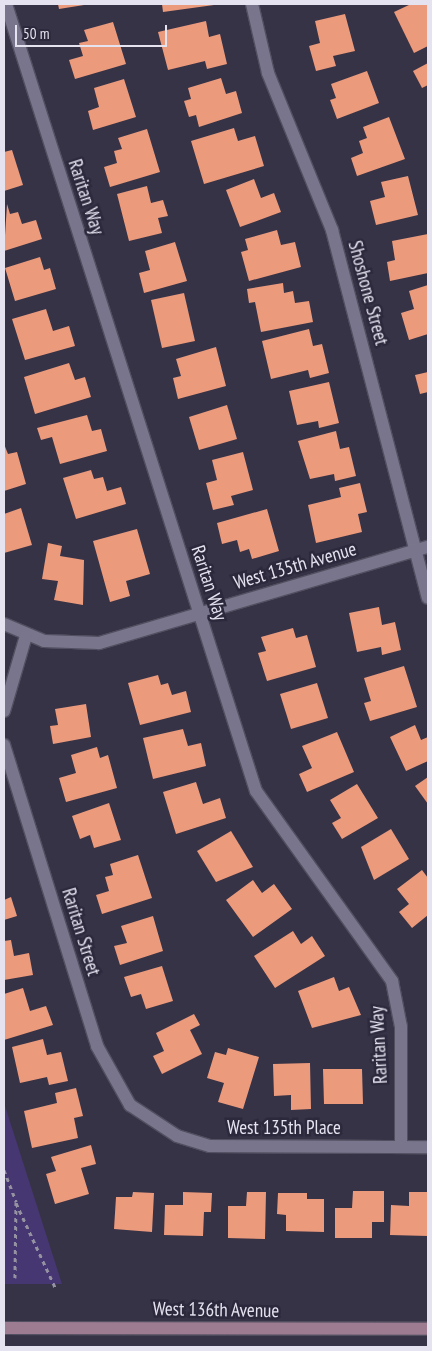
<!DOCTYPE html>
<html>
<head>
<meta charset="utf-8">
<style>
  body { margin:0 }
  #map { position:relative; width:432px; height:1351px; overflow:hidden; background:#373347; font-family:"PT Sans Narrow",sans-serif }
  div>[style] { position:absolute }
  .green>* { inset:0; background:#463672 }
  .building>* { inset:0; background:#ec9a7c }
  .path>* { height:3px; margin-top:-1.5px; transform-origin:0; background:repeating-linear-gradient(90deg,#9592a2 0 4px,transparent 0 8px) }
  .roads { filter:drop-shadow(1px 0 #524f60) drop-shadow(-1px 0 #524f60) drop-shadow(0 1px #524f60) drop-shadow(0 -1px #524f60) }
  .minor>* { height:12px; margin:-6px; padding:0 6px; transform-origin:6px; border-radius:6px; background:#79758c }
  .secondary>* { height:12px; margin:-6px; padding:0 6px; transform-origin:6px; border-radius:6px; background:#9d7b90 }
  span { translate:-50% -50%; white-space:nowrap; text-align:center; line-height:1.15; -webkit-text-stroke:5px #2d293d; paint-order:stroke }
  .street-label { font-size:19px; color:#e5e3f0 }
  .frame { position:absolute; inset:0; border:5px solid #e5e3f0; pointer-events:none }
  .scale { position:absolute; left:15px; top:25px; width:152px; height:22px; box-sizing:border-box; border:2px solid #e5e3f0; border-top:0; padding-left:6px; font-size:15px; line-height:18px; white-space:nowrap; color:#e5e3f0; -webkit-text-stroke:4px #2d293d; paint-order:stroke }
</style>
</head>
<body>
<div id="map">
  <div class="green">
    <div style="clip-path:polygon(4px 1103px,62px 1284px,4px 1284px)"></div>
  </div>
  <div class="building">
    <div style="clip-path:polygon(58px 4px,84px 4px,84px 5px,59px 9px)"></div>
    <div style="clip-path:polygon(162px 4px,214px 4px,214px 5px,163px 12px)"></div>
    <div style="clip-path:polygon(411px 4px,428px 4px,428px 46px,414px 53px,394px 12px)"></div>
    <div style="clip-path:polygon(345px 14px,355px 51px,333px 56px,336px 66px,316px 71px,309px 46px,320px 43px,315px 21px)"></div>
    <div style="clip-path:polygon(206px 21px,209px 37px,220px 34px,227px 64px,207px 69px,205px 61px,168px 70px,158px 32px)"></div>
    <div style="clip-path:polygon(113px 22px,126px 64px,75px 79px,69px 60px,83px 56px,79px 43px,88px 41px,84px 30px)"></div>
    <div style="clip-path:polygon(428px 63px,428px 85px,422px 88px,413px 71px)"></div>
    <div style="clip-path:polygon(367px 71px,379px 103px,337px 119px,330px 100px,336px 98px,331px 84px)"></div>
    <div style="clip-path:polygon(221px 78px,226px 94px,236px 91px,242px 113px,199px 127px,196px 115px,189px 117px,184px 101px,191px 99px,188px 88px)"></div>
    <div style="clip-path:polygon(124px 79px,136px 117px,93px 130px,88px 111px,99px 107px,94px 88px)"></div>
    <div style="clip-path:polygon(389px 117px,405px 159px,357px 176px,351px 158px,363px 153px,359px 141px,367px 138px,363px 127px)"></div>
    <div style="clip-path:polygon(234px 128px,238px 141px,255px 136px,264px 166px,204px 184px,191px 141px)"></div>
    <div style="clip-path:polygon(147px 129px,160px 172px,110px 187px,104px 167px,117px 163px,114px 151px,122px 149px,118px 138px)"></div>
    <div style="clip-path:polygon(12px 150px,23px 185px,4px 191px,4px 152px)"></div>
    <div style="clip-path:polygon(408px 176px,418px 215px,376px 225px,370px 201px,385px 197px,381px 182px)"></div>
    <div style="clip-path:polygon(254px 179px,261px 198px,274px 193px,281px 212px,240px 227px,226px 190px)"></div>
    <div style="clip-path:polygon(147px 186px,151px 203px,163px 200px,168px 216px,158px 218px,162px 233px,129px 241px,117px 194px)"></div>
    <div style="clip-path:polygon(7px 204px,10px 214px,18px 212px,22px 224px,36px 220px,42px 239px,4px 251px)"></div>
    <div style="clip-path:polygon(277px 230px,281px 245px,295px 242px,301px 267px,249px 281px,241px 252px,248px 250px,245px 239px)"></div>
    <div style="clip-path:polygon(428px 234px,428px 273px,390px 281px,387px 262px,395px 260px,392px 241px)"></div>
    <div style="clip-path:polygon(175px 242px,187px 281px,144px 293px,139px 273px,150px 270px,145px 251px)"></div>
    <div style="clip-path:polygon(40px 257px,44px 270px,50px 268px,56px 289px,15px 301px,5px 268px)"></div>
    <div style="clip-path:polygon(283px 283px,284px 293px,293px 291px,295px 303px,309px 301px,313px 322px,261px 332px,255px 302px,249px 303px,247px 289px)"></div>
    <div style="clip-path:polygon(428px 285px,428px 334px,409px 340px,401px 313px,414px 309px,409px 291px)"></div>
    <div style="clip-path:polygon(184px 293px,195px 341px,162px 348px,151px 300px)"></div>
    <div style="clip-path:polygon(46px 309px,53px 331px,69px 326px,75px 346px,25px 360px,12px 319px)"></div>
    <div style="clip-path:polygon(309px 329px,313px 346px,322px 344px,329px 373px,310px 378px,308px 370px,271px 379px,262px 341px)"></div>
    <div style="clip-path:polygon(216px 347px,226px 386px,178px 399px,173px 378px,181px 376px,176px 359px)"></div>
    <div style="clip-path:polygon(69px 363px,75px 380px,85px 377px,91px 397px,35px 414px,24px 377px)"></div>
    <div style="clip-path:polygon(428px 372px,428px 392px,420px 394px,415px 375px)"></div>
    <div style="clip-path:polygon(329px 382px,339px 423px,319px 428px,318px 421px,297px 425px,289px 391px)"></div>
    <div style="clip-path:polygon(227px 405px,237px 439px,199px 450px,189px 417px)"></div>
    <div style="clip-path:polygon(87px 415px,92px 431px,101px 429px,107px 451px,60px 464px,52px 437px,41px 440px,37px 428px)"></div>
    <div style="clip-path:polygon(336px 431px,340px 449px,349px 447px,356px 476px,335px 481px,334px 474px,310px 479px,298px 441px)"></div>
    <div style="clip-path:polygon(4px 444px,8px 454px,17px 452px,26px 484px,4px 491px)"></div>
    <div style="clip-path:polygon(243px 452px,253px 490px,231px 496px,234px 505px,213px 510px,206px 483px,217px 480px,212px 460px)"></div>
    <div style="clip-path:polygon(91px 470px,94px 479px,103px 477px,107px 491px,121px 487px,126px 504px,76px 519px,63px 478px)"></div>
    <div style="clip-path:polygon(360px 483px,367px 512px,358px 514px,362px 532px,316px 543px,308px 505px,341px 497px,339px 488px)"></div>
    <div style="clip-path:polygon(21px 508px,32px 545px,4px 553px,4px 514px)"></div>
    <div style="clip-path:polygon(267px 509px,279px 551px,252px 559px,249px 549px,240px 552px,237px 540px,222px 544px,217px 523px)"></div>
    <div style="clip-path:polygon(137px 529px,150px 574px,126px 581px,130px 596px,110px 602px,93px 541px)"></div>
    <div style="clip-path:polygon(48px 543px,62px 546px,60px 556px,84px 560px,83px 605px,54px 600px,58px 581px,42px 579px)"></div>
    <div style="clip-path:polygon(379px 607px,382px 625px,395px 622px,401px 650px,382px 655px,381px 647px,357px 652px,349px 613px)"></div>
    <div style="clip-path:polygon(293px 628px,296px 638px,307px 635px,316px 667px,267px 681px,258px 653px,266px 651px,261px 637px)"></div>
    <div style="clip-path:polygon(404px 666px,417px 707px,370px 721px,364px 703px,371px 701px,364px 678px)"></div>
    <div style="clip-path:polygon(158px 675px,161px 685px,168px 683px,172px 695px,186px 691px,191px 712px,140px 725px,128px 683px)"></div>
    <div style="clip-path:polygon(317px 683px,328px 718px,291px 729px,280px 694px)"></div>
    <div style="clip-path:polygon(86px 704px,91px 737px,53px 744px,50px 726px,58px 725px,55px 709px)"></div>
    <div style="clip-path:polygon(415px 725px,421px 740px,428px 737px,428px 761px,406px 771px,390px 737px)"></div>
    <div style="clip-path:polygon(183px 729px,188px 746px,201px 743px,206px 766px,153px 779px,143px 738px)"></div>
    <div style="clip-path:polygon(337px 732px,354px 772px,307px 792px,299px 774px,312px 768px,302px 746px)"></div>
    <div style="clip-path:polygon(97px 747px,100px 758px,108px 755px,117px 788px,66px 802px,59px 778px,76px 773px,71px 755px)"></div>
    <div style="clip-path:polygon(428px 777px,428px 804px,415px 786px)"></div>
    <div style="clip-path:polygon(196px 782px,203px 804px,220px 798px,226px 818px,176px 834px,163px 792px)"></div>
    <div style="clip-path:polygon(357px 784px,378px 818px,342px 839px,332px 823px,341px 818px,330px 800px)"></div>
    <div style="clip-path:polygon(109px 803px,121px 840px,94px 848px,90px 835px,80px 839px,72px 816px)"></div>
    <div style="clip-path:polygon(391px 829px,409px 859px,374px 880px,361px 847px)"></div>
    <div style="clip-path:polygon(231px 831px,253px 867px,216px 882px,197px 851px)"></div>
    <div style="clip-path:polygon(138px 855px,152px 898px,102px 914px,96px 895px,109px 891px,105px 877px,113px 875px,110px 864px)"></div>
    <div style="clip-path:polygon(422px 870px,428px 878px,428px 915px,412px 928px,399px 912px,409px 904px,397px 889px)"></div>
    <div style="clip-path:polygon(253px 880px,262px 893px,274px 884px,292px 909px,253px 937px,226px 900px)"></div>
    <div style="clip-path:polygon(11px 897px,17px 916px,4px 920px,4px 900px)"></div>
    <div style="clip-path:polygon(153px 916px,163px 951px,120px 965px,114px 946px,127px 943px,121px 926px)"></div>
    <div style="clip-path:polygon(293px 931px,301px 944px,312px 936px,325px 956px,275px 988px,254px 956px)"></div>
    <div style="clip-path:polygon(11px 940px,14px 956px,29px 953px,33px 975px,4px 980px,4px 941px)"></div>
    <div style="clip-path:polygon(162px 966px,173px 1001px,146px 1009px,141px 994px,131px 997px,124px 977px)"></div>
    <div style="clip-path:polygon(334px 977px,339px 991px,349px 987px,361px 1015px,312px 1028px,298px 991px)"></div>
    <div style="clip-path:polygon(23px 988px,30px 1011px,46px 1006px,53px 1025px,4px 1040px,4px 994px)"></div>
    <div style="clip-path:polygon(194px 1014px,200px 1025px,190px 1030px,202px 1054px,162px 1074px,153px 1056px,164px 1051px,156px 1033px)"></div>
    <div style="clip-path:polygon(43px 1039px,47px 1055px,61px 1052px,68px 1081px,49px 1085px,47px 1077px,20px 1083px,12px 1047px)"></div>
    <div style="clip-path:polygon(228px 1048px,259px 1057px,243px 1109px,218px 1102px,224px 1083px,207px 1078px,215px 1052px,226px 1055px)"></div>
    <div style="clip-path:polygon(310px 1063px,311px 1109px,291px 1110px,291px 1095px,274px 1096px,273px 1064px)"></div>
    <div style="clip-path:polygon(323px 1069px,362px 1069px,363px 1104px,324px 1104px)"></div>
    <div style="clip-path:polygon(76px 1088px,83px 1116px,74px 1118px,78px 1138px,32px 1148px,24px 1111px,57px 1103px,55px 1093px)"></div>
    <div style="clip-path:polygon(91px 1145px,96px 1164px,81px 1168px,89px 1194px,55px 1204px,46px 1174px,56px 1171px,51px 1157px)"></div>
    <div style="clip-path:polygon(353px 1191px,384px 1191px,384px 1222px,372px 1222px,372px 1238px,335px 1238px,335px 1208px,352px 1208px)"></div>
    <div style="clip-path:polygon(133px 1192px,154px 1193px,152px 1232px,114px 1229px,116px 1197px,132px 1197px)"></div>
    <div style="clip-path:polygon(183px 1192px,212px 1193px,211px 1212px,204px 1212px,203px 1236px,164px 1235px,165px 1205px,183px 1205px)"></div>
    <div style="clip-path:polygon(247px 1192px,266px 1192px,265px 1239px,228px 1238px,228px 1206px,246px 1206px)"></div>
    <div style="clip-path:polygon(409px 1192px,428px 1192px,428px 1236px,390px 1235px,391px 1205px,409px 1206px)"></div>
    <div style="clip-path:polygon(278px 1193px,307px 1193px,307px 1199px,324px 1199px,324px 1232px,286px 1231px,286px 1215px,277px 1214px)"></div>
  </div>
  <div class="path">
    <div style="left:4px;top:1170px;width:34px;rotate:69deg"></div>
    <div style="left:16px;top:1202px;width:76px;rotate:90.8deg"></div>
    <div style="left:16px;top:1203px;width:93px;rotate:65.1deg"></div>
  </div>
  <div class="roads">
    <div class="minor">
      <div style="left:6px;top:4px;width:826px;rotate:72.38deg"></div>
      <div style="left:256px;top:791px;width:234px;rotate:54.4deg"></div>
      <div style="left:392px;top:981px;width:47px;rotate:78.9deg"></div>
      <div style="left:401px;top:1027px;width:120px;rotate:90deg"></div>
      <div style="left:252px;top:4px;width:71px;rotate:76.9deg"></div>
      <div style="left:268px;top:73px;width:170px;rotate:67.8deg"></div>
      <div style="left:332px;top:230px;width:380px;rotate:75.4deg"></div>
      <div style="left:4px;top:624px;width:43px;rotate:23deg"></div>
      <div style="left:44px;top:641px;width:55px;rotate:2.1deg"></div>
      <div style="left:99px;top:643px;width:343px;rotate:-16.3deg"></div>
      <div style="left:4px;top:711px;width:78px;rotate:-73.7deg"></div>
      <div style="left:4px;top:745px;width:315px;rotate:72.8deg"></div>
      <div style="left:97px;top:1046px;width:68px;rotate:60.8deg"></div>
      <div style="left:130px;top:1105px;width:56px;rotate:33.4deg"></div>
      <div style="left:177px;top:1136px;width:34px;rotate:17deg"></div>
      <div style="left:210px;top:1146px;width:218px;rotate:0.3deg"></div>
    </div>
    <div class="secondary">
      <div style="left:4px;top:1328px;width:424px;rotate:0.1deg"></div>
    </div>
  </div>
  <div class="street-label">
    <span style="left:86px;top:197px;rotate:72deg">Raritan Way</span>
    <span style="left:368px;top:293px;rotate:75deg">Shoshone Street</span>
    <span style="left:295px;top:566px;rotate:-16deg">West 135th Avenue</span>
    <span style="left:209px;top:583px;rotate:72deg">Raritan Way</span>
    <span style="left:81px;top:932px;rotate:73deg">Raritan Street</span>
    <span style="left:379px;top:1045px;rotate:-93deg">Raritan Way</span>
    <span style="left:284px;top:1128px">West 135th Place</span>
    <span style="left:216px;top:1310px;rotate:1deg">West 136th Avenue</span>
  </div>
  <div class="frame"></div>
  <div class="scale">50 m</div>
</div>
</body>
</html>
